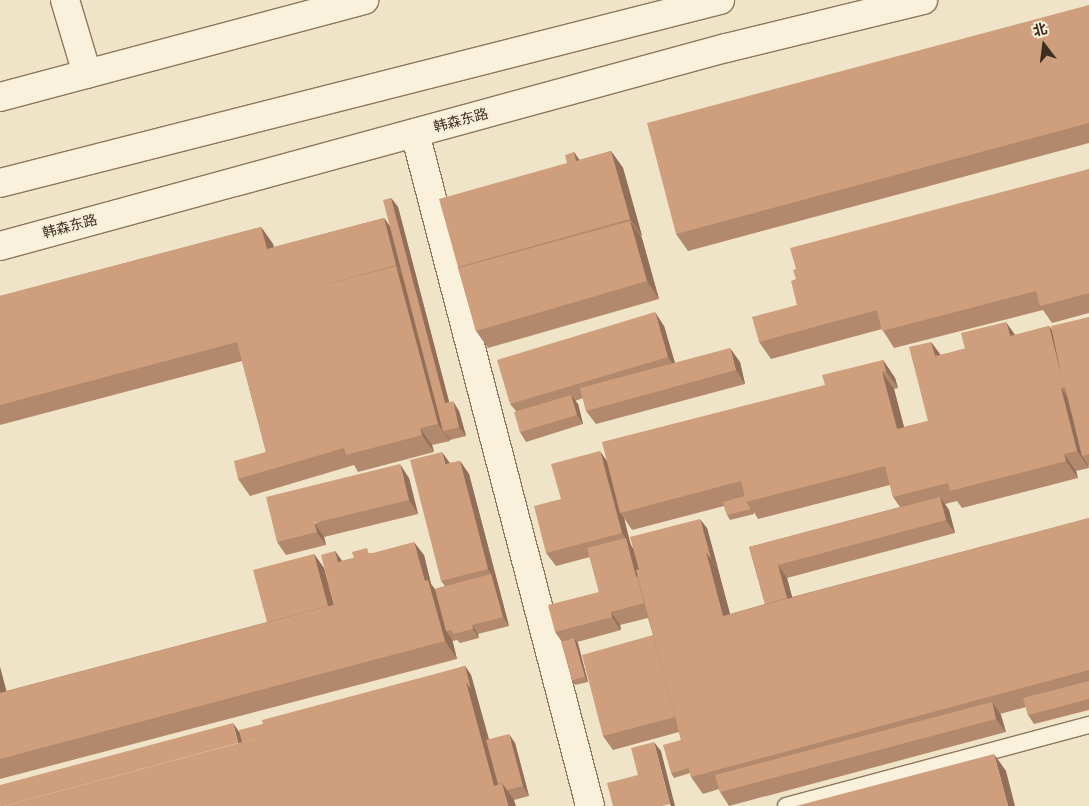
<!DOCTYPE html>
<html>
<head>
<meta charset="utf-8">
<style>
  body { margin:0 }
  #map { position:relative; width:1089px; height:806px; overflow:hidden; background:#f0e4c8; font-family:Bitter,"Noto Sans SC",serif }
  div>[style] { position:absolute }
  .roads { filter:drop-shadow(1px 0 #8d765c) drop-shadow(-1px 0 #8d765c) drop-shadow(0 1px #8d765c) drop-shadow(0 -1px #8d765c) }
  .lane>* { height:16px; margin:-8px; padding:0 8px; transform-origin:8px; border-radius:8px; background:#faf1dc }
  .street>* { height:28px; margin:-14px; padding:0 14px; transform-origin:14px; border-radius:14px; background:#faf1dc }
  .secondary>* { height:28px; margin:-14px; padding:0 14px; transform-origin:14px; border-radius:14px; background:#faf1dc }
  .wall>* { inset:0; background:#b2896c }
  .shaded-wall>* { inset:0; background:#916f58 }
  .building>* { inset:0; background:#cf9f7d }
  span { translate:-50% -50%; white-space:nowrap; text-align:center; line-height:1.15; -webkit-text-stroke:4px #f7eed8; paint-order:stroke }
  .street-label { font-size:14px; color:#3d2e20 }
  .north { position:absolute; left:1019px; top:20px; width:50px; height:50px; -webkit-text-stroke:4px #f7eed8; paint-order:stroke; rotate:345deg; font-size:14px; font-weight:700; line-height:20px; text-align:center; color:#3d2e20 }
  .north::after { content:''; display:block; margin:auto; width:18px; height:22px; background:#3d2e20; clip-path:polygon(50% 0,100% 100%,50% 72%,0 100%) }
</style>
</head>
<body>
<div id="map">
  <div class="roads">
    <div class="lane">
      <div style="left:786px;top:806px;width:314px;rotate:-15deg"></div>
    </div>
    <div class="street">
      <div style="left:65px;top:0;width:77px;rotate:73.4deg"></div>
      <div style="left:0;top:97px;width:377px;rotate:-14.9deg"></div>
      <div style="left:415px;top:133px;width:695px;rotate:75.42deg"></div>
    </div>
    <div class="secondary">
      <div style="left:0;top:183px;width:743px;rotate:-14.26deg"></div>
      <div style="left:0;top:246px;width:753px;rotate:-15.26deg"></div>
      <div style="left:726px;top:48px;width:203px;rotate:-13.7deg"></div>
    </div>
  </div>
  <div class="wall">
    <div style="clip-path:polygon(1089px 5px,1089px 143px,688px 251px,676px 234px)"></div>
    <div style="clip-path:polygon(611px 151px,623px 168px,642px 236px,641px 236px,659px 299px,488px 348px,476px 331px,458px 267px,567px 163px,574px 152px,579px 160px)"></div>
    <div style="clip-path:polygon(1089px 169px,1089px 313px,1052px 323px,1043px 310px,894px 348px,882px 329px,771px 359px,759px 342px,797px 305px,796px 279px)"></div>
    <div style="clip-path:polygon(391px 198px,398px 207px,449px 402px,459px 411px,466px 436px,450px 440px,449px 438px,450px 441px,432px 445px,434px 452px,358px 472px,354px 465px,250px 496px,238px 479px,266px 452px,242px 361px,0 425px,0 296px,261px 227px,273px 244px,274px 247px,384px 218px,390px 226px)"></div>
    <div style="clip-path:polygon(evenodd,1089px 317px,1089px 466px,1088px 465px,1089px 468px,1076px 471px,1078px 478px,962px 508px,957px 501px,945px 504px,949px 510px,955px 533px,787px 578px,792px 597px,1089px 518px,1089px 710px,1034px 724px,1028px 715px,1026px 707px,1000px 714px,1006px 732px,729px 806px,720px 792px,719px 789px,703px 794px,691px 777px,690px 773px,674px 778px,671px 773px,681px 740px,679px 732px,613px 750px,603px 736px,653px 635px,648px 618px,620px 625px,621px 630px,577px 642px,588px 682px,575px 685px,572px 680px,562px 642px,555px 632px,599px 592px,590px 557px,556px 566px,546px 553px,561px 499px,607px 460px,825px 385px,883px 360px,895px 378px,898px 388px,894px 389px,904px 427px,928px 421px,931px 342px,941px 355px,1049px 326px,1052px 330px,1089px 317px,890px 485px,893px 497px,900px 507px,749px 547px,765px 604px,730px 614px,707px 528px,633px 549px,631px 546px,624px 518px,632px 530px,724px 506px,727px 515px,730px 520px,754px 514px,754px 512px,758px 519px,890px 485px)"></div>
    <div style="clip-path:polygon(664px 326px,675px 363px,740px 362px,745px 384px,596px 424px,586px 411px,583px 398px,575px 401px,578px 404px,583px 424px,526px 442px,520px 432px,516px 411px,510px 404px)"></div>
    <div style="clip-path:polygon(460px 461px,469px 474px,509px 626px,478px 634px,479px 638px,460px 643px,457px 640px,453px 641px,452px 639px,457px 659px,0 779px,0 667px,6px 691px,267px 622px,314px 554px,324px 568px,334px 605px,335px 551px,342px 561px,371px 553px,424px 555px,431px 584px,435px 589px,445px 586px,441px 581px,450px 463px)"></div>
    <div style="clip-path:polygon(409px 478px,418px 514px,324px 537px,326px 545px,286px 555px,277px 542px)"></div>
    <div style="clip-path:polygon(465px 666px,471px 675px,489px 739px,515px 743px,529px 796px,514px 800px,240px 733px,263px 724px)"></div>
  </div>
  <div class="shaded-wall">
    <div style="clip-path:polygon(611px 151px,623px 168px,642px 236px,630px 219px)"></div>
    <div style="clip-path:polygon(574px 152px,586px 169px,576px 161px)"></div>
    <div style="clip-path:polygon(391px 198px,398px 207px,452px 413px,445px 403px)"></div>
    <div style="clip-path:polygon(384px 218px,396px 235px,408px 282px,396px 265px)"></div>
    <div style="clip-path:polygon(630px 221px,642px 238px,659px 299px,647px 281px)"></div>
    <div style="clip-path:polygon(261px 227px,273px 244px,279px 266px,267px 249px)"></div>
    <div style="clip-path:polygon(396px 266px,408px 283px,443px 431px,449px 438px,450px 441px,438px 424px)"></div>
    <div style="clip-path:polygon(655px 312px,664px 326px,677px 370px,668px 357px)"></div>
    <div style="clip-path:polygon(1006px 322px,1018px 339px,1010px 336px)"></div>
    <div style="clip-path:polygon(1049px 326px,1061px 344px,1062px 379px)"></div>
    <div style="clip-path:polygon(931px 342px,943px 359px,935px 356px)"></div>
    <div style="clip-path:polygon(730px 348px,740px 362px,745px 384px,736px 370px)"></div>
    <div style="clip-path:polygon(883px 360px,895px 378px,898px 388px,886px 371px)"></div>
    <div style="clip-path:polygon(882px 372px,894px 389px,909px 446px,897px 429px)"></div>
    <div style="clip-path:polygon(1061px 388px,1073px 405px,1082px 456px,1088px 465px,1089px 468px,1077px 451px)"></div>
    <div style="clip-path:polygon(571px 395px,578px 404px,583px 424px,577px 415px)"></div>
    <div style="clip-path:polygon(453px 401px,459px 411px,466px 436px,459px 427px)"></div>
    <div style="clip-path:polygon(420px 428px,432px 445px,434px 452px,422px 435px)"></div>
    <div style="clip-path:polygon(600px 451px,609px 464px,620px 513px,624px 518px,631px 546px,622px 533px)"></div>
    <div style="clip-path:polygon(442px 452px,452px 466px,445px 464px)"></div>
    <div style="clip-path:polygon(1064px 454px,1076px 471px,1078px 478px,1066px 461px)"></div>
    <div style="clip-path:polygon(460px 461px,469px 474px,509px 626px,503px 617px,491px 574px,488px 569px)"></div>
    <div style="clip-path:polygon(400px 464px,409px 478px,418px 514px,409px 500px)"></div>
    <div style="clip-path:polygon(940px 497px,949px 510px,955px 533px,946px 520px)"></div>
    <div style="clip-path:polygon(700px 519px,707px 528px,718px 568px,711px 559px)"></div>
    <div style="clip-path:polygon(314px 523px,324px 537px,326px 545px,317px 532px)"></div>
    <div style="clip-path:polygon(626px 538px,635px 551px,642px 578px,636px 577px)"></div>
    <div style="clip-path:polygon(414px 542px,424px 555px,431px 584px,440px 597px,446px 631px,452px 639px,457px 659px,445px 641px,425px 583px)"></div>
    <div style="clip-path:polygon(335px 551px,345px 565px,338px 562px)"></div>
    <div style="clip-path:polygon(706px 552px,718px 569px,735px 633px,723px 616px)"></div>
    <div style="clip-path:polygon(314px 554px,324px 568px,338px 621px,328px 608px)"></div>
    <div style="clip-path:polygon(778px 565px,787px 578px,797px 615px,788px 602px)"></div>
    <div style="clip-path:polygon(611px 612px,620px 625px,621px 630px,612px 617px)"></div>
    <div style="clip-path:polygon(472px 625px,478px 634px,479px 638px,473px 629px)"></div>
    <div style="clip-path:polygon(574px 638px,578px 643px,588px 682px,585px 677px)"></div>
    <div style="clip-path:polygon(465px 666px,471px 675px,503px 792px,494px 786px,466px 682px)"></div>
    <div style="clip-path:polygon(0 667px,11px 708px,0 692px)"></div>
    <div style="clip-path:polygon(992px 702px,1001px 715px,1006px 732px,996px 719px)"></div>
    <div style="clip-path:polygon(233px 723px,242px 736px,247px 755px,239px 746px)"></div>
    <div style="clip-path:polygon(509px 734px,515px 743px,529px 796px,523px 786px)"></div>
    <div style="clip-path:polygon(654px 742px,661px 751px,675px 806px,671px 806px,670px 804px)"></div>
    <div style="clip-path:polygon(994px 754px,1006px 771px,1015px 806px,1008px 806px)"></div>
    <div style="clip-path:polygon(502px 783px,514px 800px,516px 806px,508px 806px)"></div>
  </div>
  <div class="building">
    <div style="clip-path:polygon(1089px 5px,1089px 123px,676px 234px,647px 123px)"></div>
    <div style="clip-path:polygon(611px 151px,630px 219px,458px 267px,439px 199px,567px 163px,565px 155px,574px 152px,576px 161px)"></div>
    <div style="clip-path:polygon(1089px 169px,1089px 293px,1040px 306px,1036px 291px,882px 331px,877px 310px,759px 342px,752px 317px,797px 305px,791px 281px,796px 279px,793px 270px,796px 269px,790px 248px)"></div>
    <div style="clip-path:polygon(391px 198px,445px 403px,453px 401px,459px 427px,443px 431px,383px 200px)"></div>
    <div style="clip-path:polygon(384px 218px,396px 265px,310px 289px,396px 266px,438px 424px,420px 428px,422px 435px,346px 455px,344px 448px,238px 479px,234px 461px,266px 452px,237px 342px,0 405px,0 296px,261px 227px,267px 249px)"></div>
    <div style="clip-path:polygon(630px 221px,647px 281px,476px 331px,458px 268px)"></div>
    <div style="clip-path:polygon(655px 312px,668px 357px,510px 404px,497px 360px)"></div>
    <div style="clip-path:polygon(1089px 317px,1089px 454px,1082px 456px,1065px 387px,1061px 388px,1077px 451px,1064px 454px,1066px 461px,950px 491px,948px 483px,893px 497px,885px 466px,746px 502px,741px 481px,620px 513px,602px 442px,825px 385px,822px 375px,883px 360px,886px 371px,882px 372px,897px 429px,928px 421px,909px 347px,931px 342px,935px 356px,965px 349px,961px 333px,1006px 322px,1010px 336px,1049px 326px,1062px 379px,1051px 326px)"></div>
    <div style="clip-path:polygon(730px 348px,736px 370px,586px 411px,580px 388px)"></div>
    <div style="clip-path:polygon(571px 395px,577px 415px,520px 432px,514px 412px)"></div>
    <div style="clip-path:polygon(600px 451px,622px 533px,546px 553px,534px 506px,561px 499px,551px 464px)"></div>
    <div style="clip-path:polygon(442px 452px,445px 464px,460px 461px,488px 569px,441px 581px,410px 460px)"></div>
    <div style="clip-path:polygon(400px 464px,409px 500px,314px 523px,317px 532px,277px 542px,266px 497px)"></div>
    <div style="clip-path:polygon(745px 496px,746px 502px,751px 509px,727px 515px,723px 502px)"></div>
    <div style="clip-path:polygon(940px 497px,946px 520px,778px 565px,787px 598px,765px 604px,749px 547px)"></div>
    <div style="clip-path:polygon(1089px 518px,1089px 670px,691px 777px,636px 570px,706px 552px,723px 616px)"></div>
    <div style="clip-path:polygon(700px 519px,711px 559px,706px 552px,639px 570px,630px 537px)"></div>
    <div style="clip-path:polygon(626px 538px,636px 577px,637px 576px,644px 603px,611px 612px,612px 617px,555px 632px,548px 605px,599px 592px,587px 548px)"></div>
    <div style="clip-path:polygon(414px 542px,425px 581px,334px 605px,321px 555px,335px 551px,338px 562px,354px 558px,352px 552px,367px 548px,369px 554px)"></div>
    <div style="clip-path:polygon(314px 554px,328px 606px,267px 622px,253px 570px)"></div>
    <div style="clip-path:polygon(491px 574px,503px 617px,472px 625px,473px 629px,453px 634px,452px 630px,446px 631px,435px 589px)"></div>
    <div style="clip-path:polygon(428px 580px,445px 641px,0 759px,0 693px)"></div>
    <div style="clip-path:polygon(653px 635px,675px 717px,603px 736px,582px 655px)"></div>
    <div style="clip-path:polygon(574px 638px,585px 677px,572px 680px,561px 642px)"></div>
    <div style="clip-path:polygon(465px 666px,471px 689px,466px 682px,266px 736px,262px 720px)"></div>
    <div style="clip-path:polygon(1089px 681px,1089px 699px,1028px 715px,1023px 698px)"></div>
    <div style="clip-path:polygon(466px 682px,494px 786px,502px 783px,508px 806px,4px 806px)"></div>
    <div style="clip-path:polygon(992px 702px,996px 719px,720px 792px,715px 775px)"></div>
    <div style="clip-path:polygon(233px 723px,238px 743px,4px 806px,0 806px,0 785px)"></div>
    <div style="clip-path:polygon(263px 724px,266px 736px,242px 742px,239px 730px)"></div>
    <div style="clip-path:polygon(509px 734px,523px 786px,507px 790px,502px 783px,498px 784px,486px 740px)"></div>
    <div style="clip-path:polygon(681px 740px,689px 768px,671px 773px,663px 745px)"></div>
    <div style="clip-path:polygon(654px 742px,670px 804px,662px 806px,613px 806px,607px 783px,638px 775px,631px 748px)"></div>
    <div style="clip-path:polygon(994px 754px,1008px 806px,796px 806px)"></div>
  </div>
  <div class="street-label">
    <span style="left:461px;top:121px;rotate:-15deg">韩森东路</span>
    <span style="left:70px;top:227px;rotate:-15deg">韩森东路</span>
  </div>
  <div class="north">北</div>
</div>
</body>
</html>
